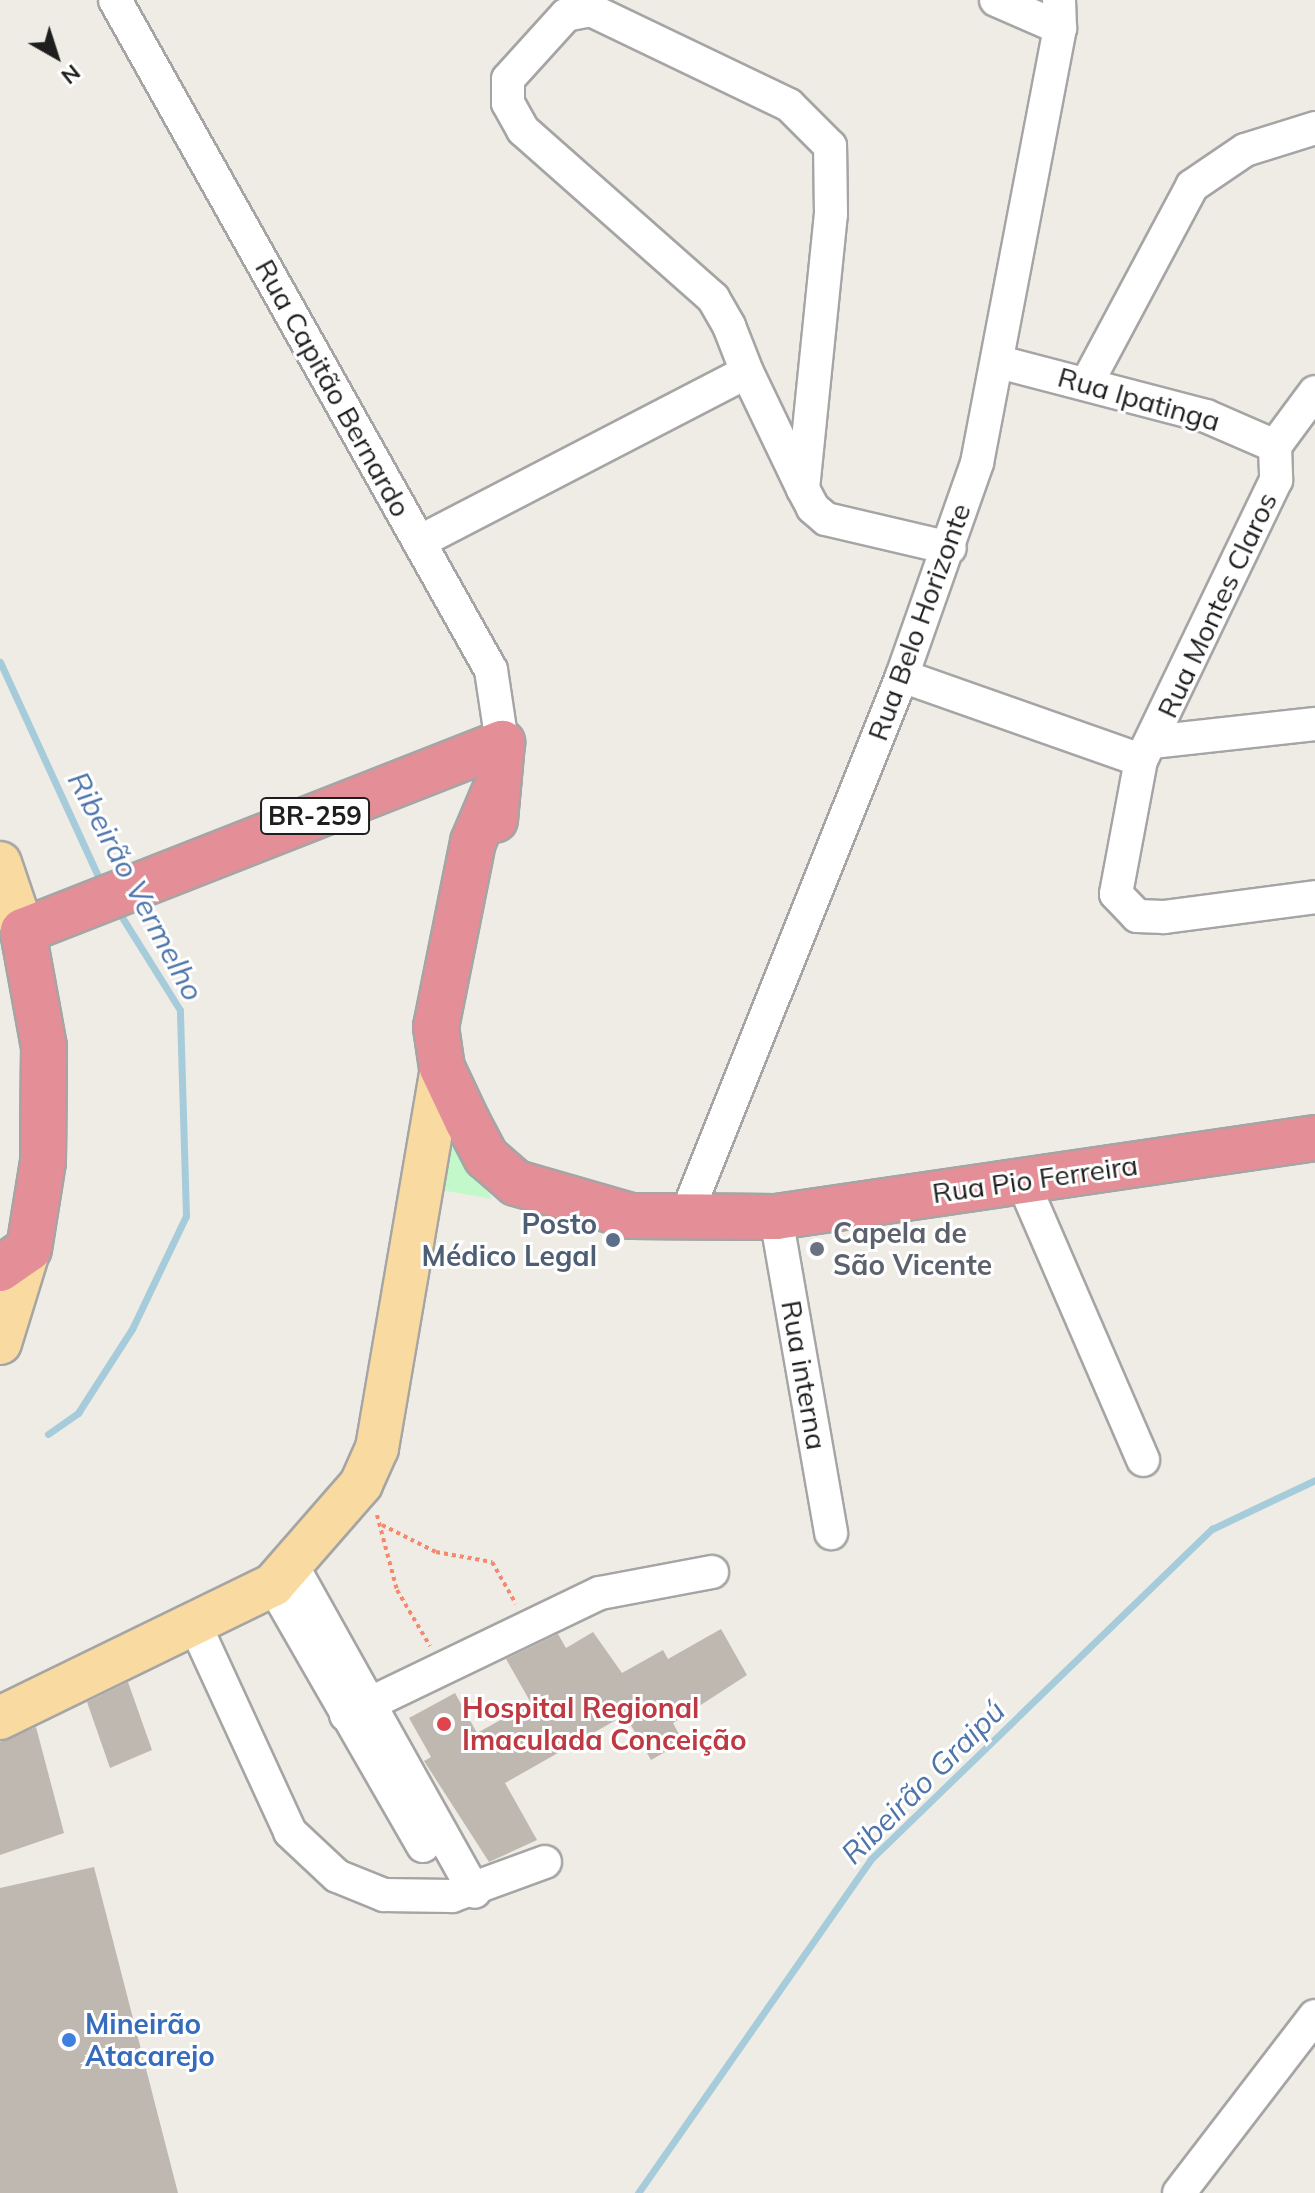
<!DOCTYPE html>
<html>
<head>
<meta charset="utf-8">
<style>
  body { margin:0 }
  #map { position:relative; width:1315px; height:2193px; overflow:hidden; background:#efece5; font-family:Mulish,sans-serif }
  div>[style] { position:absolute }
  .park>* { inset:0; background:#c3f8cb }
  .stream>* { height:7px; margin:-3.5px; padding:0 3.5px; transform-origin:3.5px; border-radius:3.5px; background:#a6cbdb }
  .building>* { inset:0; background:#bfb8b1 }
  .path>* { height:4px; margin-top:-2px; transform-origin:0; background:repeating-linear-gradient(90deg,#f5886f 0 4px,transparent 0 8px) }
  .roads { filter:drop-shadow(2px 0 #a5a5a5) drop-shadow(-2px 0 #a5a5a5) drop-shadow(0 2px #a5a5a5) drop-shadow(0 -2px #a5a5a5) }
  .minor>* { height:32px; margin:-16px; padding:0 16px; transform-origin:16px; border-radius:16px; background:#fff }
  .major>* { height:42px; margin:-21px; padding:0 21px; transform-origin:21px; border-radius:21px; background:#f9daa0 }
  .highway>* { height:44px; margin:-22px; padding:0 22px; transform-origin:22px; border-radius:22px; background:#e48f97 }
  .dots>* { width:22px; height:22px; translate:-50% -50%; box-sizing:border-box; border:4px solid #fff; border-radius:50% }
  span { translate:-50% -50%; white-space:nowrap; text-align:center; line-height:1.15; -webkit-text-stroke:6px #fff; paint-order:stroke }
  .shield-label span { padding:2px 6px; background:#fff; border:2px solid; border-radius:6px; -webkit-text-stroke-width:0 }
  .shield-label { font-size:26px; color:#1e1e1e; font-weight:700 }
  .street-label { font-size:28px; color:#1e1e1e }
  .service-label { font-size:28px; color:#4e5e75; font-weight:700 }
  .right { translate:-100% -50%; text-align:right }
  .worship-label { font-size:28px; color:#5b616d; font-weight:700 }
  .left { translate:0 -50%; text-align:left }
  .health-label { font-size:28px; color:#be3a42; font-weight:700 }
  .shop-label { font-size:28px; color:#366cbe; font-weight:700 }
  .water-label { font-size:30px; color:#4d74ab; font-style:italic }
  .north { position:absolute; left:16px; top:16px; width:80px; height:80px; -webkit-text-stroke:6px #fff; paint-order:stroke; rotate:141deg; font-size:22px; font-weight:700; line-height:32px; text-align:center; color:#1e1e1e }
  .north::after { content:''; display:block; margin:auto; width:28px; height:36px; background:#1e1e1e; clip-path:polygon(50% 0,100% 100%,50% 72%,0 100%) }
</style>
</head>
<body>
<div id="map">
  <div class="park">
    <div style="clip-path:polygon(455px 1124px,476px 1173px,492px 1199px,441px 1190px)"></div>
  </div>
  <div class="stream">
    <div style="left:0;top:662px;width:245px;rotate:65.4deg"></div>
    <div style="left:48px;top:1434px;width:37px;rotate:-35deg"></div>
    <div style="left:78px;top:1413px;width:100px;rotate:-57.3deg"></div>
    <div style="left:132px;top:1329px;width:125px;rotate:-64.5deg"></div>
    <div style="left:186px;top:1216px;width:206px;rotate:-91.7deg"></div>
    <div style="left:180px;top:1010px;width:119px;rotate:-122deg"></div>
    <div style="left:638px;top:2193px;width:407px;rotate:-55.1deg"></div>
    <div style="left:871px;top:1859px;width:475px;rotate:-44.1deg"></div>
    <div style="left:1212px;top:1529px;width:114px;rotate:-25.4deg"></div>
  </div>
  <div class="building">
    <div style="clip-path:polygon(721px 1629px,747px 1675px,673px 1723px,683px 1742px,651px 1760px,625px 1715px,505px 1783px,537px 1840px,489px 1862px,424px 1761px,431px 1757px,409px 1718px,455px 1693px,477px 1733px,531px 1703px,506px 1659px,558px 1634px,566px 1648px,593px 1632px,622px 1673px,663px 1650px,668px 1659px)"></div>
    <div style="clip-path:polygon(128px 1682px,152px 1750px,110px 1768px,87px 1702px)"></div>
    <div style="clip-path:polygon(36px 1727px,64px 1833px,0 1855px,0 1742px)"></div>
    <div style="clip-path:polygon(94px 1867px,178px 2193px,0 2193px,0 1888px)"></div>
  </div>
  <div class="path">
    <div style="left:377px;top:1515px;width:78px;rotate:75.1deg"></div>
    <div style="left:397px;top:1590px;width:65px;rotate:59.5deg"></div>
    <div style="left:382px;top:1525px;width:60px;rotate:26.6deg"></div>
    <div style="left:436px;top:1552px;width:57px;rotate:10.1deg"></div>
    <div style="left:492px;top:1562px;width:48px;rotate:60.3deg"></div>
  </div>
  <div class="roads">
    <div class="minor">
      <div style="left:115px;top:0;width:768px;rotate:60.7deg"></div>
      <div style="left:491px;top:670px;width:74px;rotate:81.4deg"></div>
      <div style="left:996px;top:0;width:70px;rotate:23.6deg"></div>
      <div style="left:999px;top:362px;width:214px;rotate:14.6deg"></div>
      <div style="left:1206px;top:416px;width:75px;rotate:23.5deg"></div>
      <div style="left:1088px;top:381px;width:221px;rotate:-61.9deg"></div>
      <div style="left:1192px;top:186px;width:64px;rotate:-34.2deg"></div>
      <div style="left:1245px;top:150px;width:73px;rotate:-17.4deg"></div>
      <div style="left:1275px;top:446px;width:34px;rotate:88deg"></div>
      <div style="left:1276px;top:480px;width:311px;rotate:115.7deg"></div>
      <div style="left:1141px;top:760px;width:136px;rotate:100.6deg"></div>
      <div style="left:1116px;top:894px;width:30px;rotate:46deg"></div>
      <div style="left:1137px;top:916px;width:27px;rotate:2deg"></div>
      <div style="left:1164px;top:917px;width:152px;rotate:-7.5deg"></div>
      <div style="left:1275px;top:446px;width:67px;rotate:-53.5deg"></div>
      <div style="left:803px;top:489px;width:276px;rotate:-84.2deg"></div>
      <div style="left:831px;top:214px;width:68px;rotate:-90.8deg"></div>
      <div style="left:830px;top:146px;width:58px;rotate:-135deg"></div>
      <div style="left:789px;top:105px;width:220px;rotate:-154.4deg"></div>
      <div style="left:591px;top:10px;width:25px;rotate:169deg"></div>
      <div style="left:566px;top:15px;width:86px;rotate:132.2deg"></div>
      <div style="left:508px;top:79px;width:24px;rotate:90deg"></div>
      <div style="left:508px;top:103px;width:31px;rotate:61deg"></div>
      <div style="left:523px;top:130px;width:254px;rotate:41.5deg"></div>
      <div style="left:713px;top:298px;width:32px;rotate:60deg"></div>
      <div style="left:729px;top:326px;width:49px;rotate:68.6deg"></div>
      <div style="left:747px;top:372px;width:130px;rotate:64.4deg"></div>
      <div style="left:803px;top:489px;width:21px;rotate:62deg"></div>
      <div style="left:813px;top:508px;width:17px;rotate:40deg"></div>
      <div style="left:826px;top:519px;width:127px;rotate:13.2deg"></div>
      <div style="left:419px;top:542px;width:369px;rotate:-27.4deg"></div>
      <div style="left:902px;top:676px;width:253px;rotate:19.4deg"></div>
      <div style="left:1152px;top:742px;width:164px;rotate:-6.3deg"></div>
      <div style="left:1022px;top:1180px;width:305px;rotate:66.6deg"></div>
      <div style="left:776px;top:1217px;width:321px;rotate:80.1deg"></div>
      <div style="left:685px;top:1218px;width:584px;rotate:-68.18deg"></div>
      <div style="left:902px;top:676px;width:226px;rotate:-70.6deg"></div>
      <div style="left:977px;top:463px;width:443px;rotate:-79.2deg"></div>
      <div style="left:1060px;top:28px;width:28px;rotate:-92deg"></div>
      <div style="left:293px;top:1567px;width:372px;rotate:60.8deg"></div>
      <div style="left:273px;top:1585px;width:301px;rotate:60.1deg"></div>
      <div style="left:195px;top:1625px;width:228px;rotate:65.3deg"></div>
      <div style="left:290px;top:1832px;width:64px;rotate:43.1deg"></div>
      <div style="left:337px;top:1876px;width:51px;rotate:22deg"></div>
      <div style="left:384px;top:1895px;width:68px;rotate:0.8deg"></div>
      <div style="left:452px;top:1896px;width:99px;rotate:-20.1deg"></div>
      <div style="left:346px;top:1715px;width:282px;rotate:-25.7deg"></div>
      <div style="left:600px;top:1593px;width:114px;rotate:-10.6deg"></div>
      <div style="left:1179px;top:2193px;width:223px;rotate:-52.5deg"></div>
    </div>
    <div class="major">
      <div style="left:0;top:863px;width:72px;rotate:71.3deg"></div>
      <div style="left:0;top:1343px;width:98px;rotate:-72.9deg"></div>
      <div style="left:0;top:1718px;width:304px;rotate:-26deg"></div>
      <div style="left:273px;top:1585px;width:134px;rotate:-48.9deg"></div>
      <div style="left:361px;top:1484px;width:39px;rotate:-66deg"></div>
      <div style="left:377px;top:1448px;width:386px;rotate:-80.3deg"></div>
    </div>
    <div class="highway">
      <div style="left:495px;top:790px;width:56px;rotate:112.9deg"></div>
      <div style="left:473px;top:842px;width:189px;rotate:101.3deg"></div>
      <div style="left:436px;top:1027px;width:41px;rotate:81.7deg"></div>
      <div style="left:442px;top:1068px;width:59px;rotate:64.7deg"></div>
      <div style="left:467px;top:1121px;width:41px;rotate:62.2deg"></div>
      <div style="left:486px;top:1157px;width:40px;rotate:41deg"></div>
      <div style="left:516px;top:1183px;width:120px;rotate:16deg"></div>
      <div style="left:631px;top:1216px;width:145px;rotate:0.4deg"></div>
      <div style="left:776px;top:1217px;width:545px;rotate:-8.34deg"></div>
      <div style="left:0;top:1269px;width:35px;rotate:-35deg"></div>
      <div style="left:29px;top:1249px;width:88px;rotate:-80.9deg"></div>
      <div style="left:43px;top:1162px;width:115px;rotate:-89.5deg"></div>
      <div style="left:44px;top:1047px;width:118px;rotate:-100.3deg"></div>
      <div style="left:23px;top:931px;width:515px;rotate:-21.43deg"></div>
      <div style="left:502px;top:743px;width:77px;rotate:95.2deg"></div>
    </div>
  </div>
  <div class="dots">
    <div style="left:613px;top:1240px;background:#5c6f8a"></div>
    <div style="left:817px;top:1249px;background:#6b7280"></div>
    <div style="left:444px;top:1724px;background:#e0444e"></div>
    <div style="left:69px;top:2040px;background:#3f7fe0"></div>
  </div>
  <div class="shield-label">
    <span style="left:315px;top:816px">BR-259</span>
  </div>
  <div class="street-label">
    <span style="left:333px;top:388px;rotate:61deg">Rua Capitão Bernardo</span>
    <span style="left:1139px;top:399px;rotate:16deg">Rua Ipatinga</span>
    <span style="left:1217px;top:605px;rotate:-65deg">Rua Montes Claros</span>
    <span style="left:919px;top:622px;rotate:-70deg">Rua Belo Horizonte</span>
    <span style="left:1035px;top:1179px;rotate:-8deg">Rua Pio Ferreira</span>
    <span style="left:804px;top:1375px;rotate:80deg">Rua interna</span>
  </div>
  <div class="service-label">
    <span class="right" style="left:597px;top:1240px">Posto<br>Médico Legal</span>
  </div>
  <div class="worship-label">
    <span class="left" style="left:833px;top:1249px">Capela de<br>São Vicente</span>
  </div>
  <div class="health-label">
    <span class="left" style="left:462px;top:1724px">Hospital Regional<br>Imaculada Conceição</span>
  </div>
  <div class="shop-label">
    <span class="left" style="left:85px;top:2040px">Mineirão<br>Atacarejo</span>
  </div>
  <div class="water-label">
    <span style="left:136px;top:886px;rotate:62deg">Ribeirão Vermelho</span>
    <span style="left:923px;top:1782px;rotate:-45deg">Ribeirão Graipú</span>
  </div>
  <div class="north">N</div>
</div>
</body>
</html>
